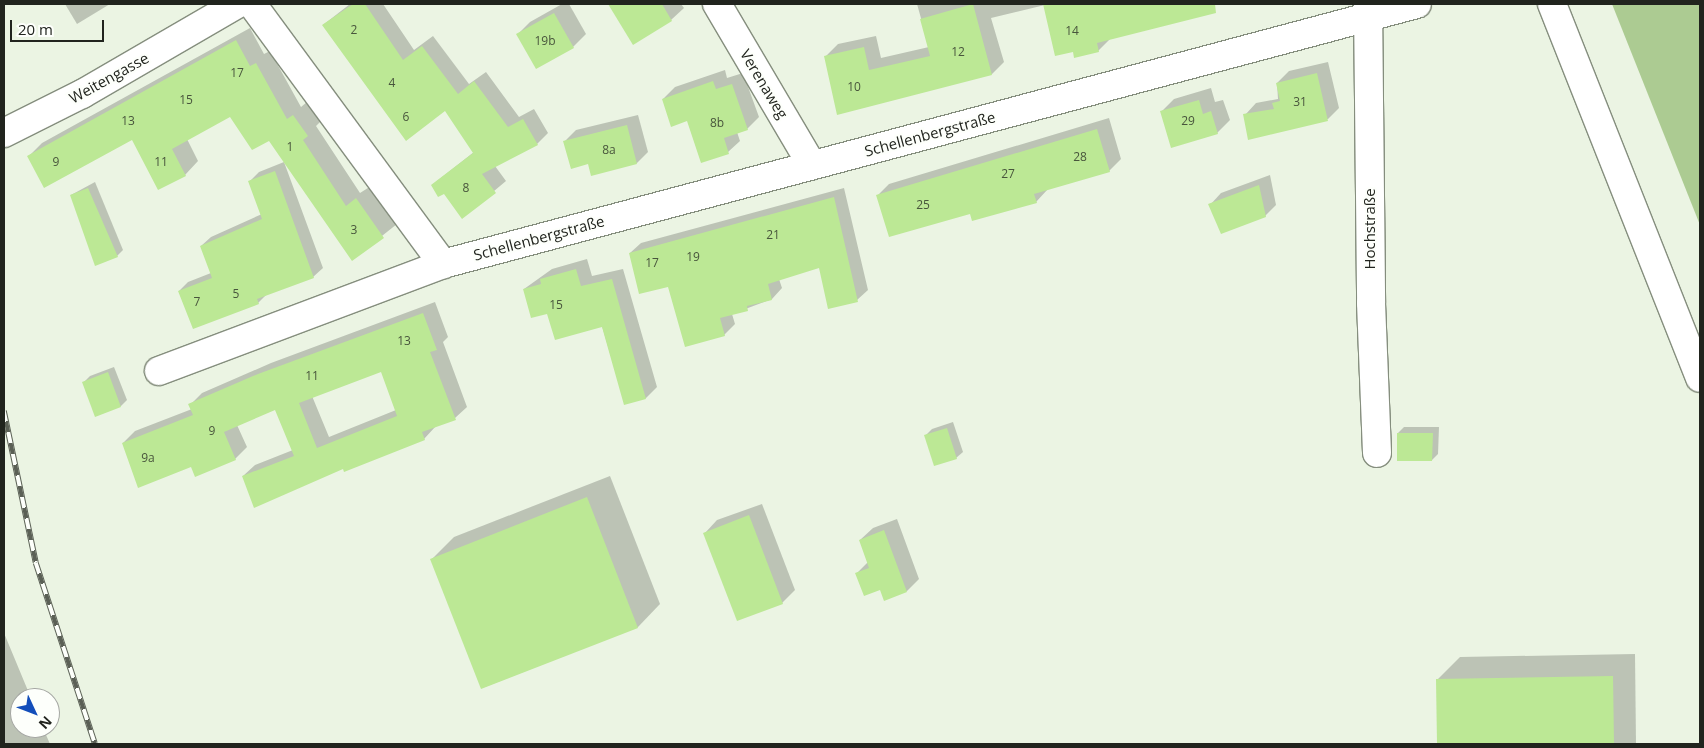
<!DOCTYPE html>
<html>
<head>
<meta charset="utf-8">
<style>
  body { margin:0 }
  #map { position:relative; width:1704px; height:748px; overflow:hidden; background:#ebf4e3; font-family:"Open Sans",sans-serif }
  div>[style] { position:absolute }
  .green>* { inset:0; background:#accb92 }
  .shadow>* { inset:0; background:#0003 }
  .building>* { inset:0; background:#bce895 }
  .roads { filter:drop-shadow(1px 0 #858e7e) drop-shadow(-1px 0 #858e7e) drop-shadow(0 1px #858e7e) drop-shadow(0 -1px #858e7e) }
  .minor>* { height:28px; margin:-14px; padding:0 14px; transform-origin:14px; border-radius:14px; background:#fff }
  .rail>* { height:5.5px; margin-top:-2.75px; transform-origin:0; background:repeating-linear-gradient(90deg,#fdfffb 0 11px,#5b6056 0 22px); box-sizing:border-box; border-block:1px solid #5b6056 }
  span { translate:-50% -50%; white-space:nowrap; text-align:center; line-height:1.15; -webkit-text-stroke:4.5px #fdfffb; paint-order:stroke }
  .number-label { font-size:12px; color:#48553c }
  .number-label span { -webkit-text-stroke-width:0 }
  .street-label { font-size:15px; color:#21241e }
  .frame { position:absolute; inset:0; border:5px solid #21241e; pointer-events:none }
  .north { position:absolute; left:10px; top:688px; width:50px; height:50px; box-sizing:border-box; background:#fdfffb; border:1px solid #a5a7a3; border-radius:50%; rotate:133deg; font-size:14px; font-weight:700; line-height:20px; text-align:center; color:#21241e }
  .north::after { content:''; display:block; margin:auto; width:18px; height:22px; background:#134eba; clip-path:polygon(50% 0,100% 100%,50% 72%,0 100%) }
  .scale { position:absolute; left:10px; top:20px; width:94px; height:22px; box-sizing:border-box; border:2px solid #21241e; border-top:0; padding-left:6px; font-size:15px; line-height:18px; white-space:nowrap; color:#21241e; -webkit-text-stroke:4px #fdfffb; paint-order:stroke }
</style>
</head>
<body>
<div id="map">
  <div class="green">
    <div style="clip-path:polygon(1612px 4px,1700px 4px,1700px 225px)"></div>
  </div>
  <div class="shadow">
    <div style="clip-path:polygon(65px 4px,110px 4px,77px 24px)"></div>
    <div style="clip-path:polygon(350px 4px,383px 4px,414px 50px,433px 36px,469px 84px,486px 72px,519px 117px,534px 109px,548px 133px,537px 144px,495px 166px,506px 181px,463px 217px,444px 192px,432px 185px,474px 152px,445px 109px,323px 25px)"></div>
    <div style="clip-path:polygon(562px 4px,569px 4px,586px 34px,573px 47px,536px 67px,518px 34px,530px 22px)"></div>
    <div style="clip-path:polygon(612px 4px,681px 4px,684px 8px,671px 20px)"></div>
    <div style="clip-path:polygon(917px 4px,1214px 4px,1202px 15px,1110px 39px,1098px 51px,1074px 51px,1045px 5px,991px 18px,1004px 62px,992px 74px,838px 114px,826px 56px,838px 44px,876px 36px,881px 58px,929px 47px)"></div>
    <div style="clip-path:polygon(250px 28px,264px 54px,270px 51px,301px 107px,307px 102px,321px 121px,316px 126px,360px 193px,371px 186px,397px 224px,353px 259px,269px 139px,231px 115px,187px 139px,198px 161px,185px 175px,132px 139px,28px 157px,42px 143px)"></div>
    <div style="clip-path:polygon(1328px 62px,1339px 108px,1328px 119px,1249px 138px,1245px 115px,1256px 103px,1278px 99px,1277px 83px,1289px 71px)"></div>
    <div style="clip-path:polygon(725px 70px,727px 78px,743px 73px,759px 117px,747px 129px,737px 132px,740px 141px,728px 152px,663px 99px,675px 87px)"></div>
    <div style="clip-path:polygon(1211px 88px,1215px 102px,1223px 100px,1230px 120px,1217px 133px,1161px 112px,1174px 99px)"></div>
    <div style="clip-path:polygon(638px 115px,648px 152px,637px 163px,589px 163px,565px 141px,576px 130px)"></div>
    <div style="clip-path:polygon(1109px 118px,1121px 159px,1109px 171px,1048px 189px,1036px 202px,971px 213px,877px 196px,889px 184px)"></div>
    <div style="clip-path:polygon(284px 162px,323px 268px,313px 277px,267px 294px,258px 303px,179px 291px,188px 282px,211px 273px,201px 246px,211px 237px,262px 214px,249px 182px,259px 172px)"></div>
    <div style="clip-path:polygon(1270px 175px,1276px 205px,1265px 216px,1210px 205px,1221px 193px)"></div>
    <div style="clip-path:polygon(95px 182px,123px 250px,117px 256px,71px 195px)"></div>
    <div style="clip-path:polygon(844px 188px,868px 290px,857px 300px,820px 267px,779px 279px,782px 288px,772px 299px,732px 314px,735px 324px,724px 335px,630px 253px,641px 243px)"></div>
    <div style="clip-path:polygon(587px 259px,592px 276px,623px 269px,657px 387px,646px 398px,625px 404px,602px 326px,548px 312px,524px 289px,552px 269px)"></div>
    <div style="clip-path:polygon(evenodd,435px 302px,448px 337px,443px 342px,467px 407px,455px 418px,436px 426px,424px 439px,344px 468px,243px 476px,255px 465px,293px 450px,276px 409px,237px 425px,247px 447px,235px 459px,192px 466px,123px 443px,135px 431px,192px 409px,190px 405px,202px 393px,271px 363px,435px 302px,382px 371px,396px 410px,329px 437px,312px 396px,382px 371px)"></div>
    <div style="clip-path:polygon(114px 367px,127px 400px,121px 406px,96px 416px,83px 383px,90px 376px)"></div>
    <div style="clip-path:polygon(953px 422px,963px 452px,956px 458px,926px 435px,932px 429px)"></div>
    <div style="clip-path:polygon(1404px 427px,1439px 427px,1438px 454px,1432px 460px,1398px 433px)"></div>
    <div style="clip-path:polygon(610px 476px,660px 604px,638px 627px,482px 688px,432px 559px,454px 537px)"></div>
    <div style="clip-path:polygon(762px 504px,795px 590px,782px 603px,705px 533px,717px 520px)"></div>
    <div style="clip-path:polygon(897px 519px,919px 579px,907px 591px,881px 589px,857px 573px,868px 562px,860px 540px,873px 528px)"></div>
    <div style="clip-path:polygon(4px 633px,31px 698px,20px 698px,20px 728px,43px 728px,50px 744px,4px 744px)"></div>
    <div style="clip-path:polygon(1635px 654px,1636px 744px,1439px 744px,1438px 679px,1460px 657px)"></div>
  </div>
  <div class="building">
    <div style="clip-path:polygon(353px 4px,365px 4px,403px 60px,422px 46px,458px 94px,474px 81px,508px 127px,523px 119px,538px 145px,482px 174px,496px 193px,462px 219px,444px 194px,438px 197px,431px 185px,473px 153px,445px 111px,406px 141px,322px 25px)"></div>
    <div style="clip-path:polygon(608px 4px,662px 4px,672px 21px,633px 45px)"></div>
    <div style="clip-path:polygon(973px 4px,992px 75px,837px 115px,824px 56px,864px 47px,869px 70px,930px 56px,920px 19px)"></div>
    <div style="clip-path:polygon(1043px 4px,1215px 4px,1216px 13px,1097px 43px,1099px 52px,1074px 58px,1073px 52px,1055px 56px)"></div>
    <div style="clip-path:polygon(554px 13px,574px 48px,536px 69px,516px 34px)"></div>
    <div style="clip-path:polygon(236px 40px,250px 66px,256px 63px,287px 119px,293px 115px,308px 136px,303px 140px,346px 206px,356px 198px,384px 238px,352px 261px,269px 141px,252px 150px,230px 117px,172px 149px,186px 176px,158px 190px,132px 140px,44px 188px,27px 156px)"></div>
    <div style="clip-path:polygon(1317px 73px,1328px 121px,1248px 140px,1243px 114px,1274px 109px,1272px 103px,1280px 101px,1276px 83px)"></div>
    <div style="clip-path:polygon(713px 81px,716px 89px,732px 84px,748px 130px,724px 138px,729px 154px,701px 163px,687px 121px,671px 127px,662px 99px)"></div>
    <div style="clip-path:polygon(1199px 100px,1203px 114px,1211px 111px,1218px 134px,1171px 148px,1160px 111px)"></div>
    <div style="clip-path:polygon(627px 125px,637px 164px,591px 176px,588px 164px,571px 169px,563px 141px)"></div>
    <div style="clip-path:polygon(1097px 129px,1110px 172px,1034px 194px,1037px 203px,972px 221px,970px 214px,889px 237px,876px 195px)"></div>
    <div style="clip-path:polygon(275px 171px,314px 278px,257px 299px,259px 304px,193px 329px,178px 291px,212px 278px,200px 246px,262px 219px,248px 181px)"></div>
    <div style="clip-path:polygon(1259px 185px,1266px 217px,1221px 234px,1208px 204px)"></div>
    <div style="clip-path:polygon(88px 188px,118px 257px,95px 266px,70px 195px)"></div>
    <div style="clip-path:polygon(834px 197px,858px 302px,828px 309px,819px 268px,768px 284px,772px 300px,747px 306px,748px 311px,720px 318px,725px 336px,685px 347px,668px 287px,639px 294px,629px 253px)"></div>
    <div style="clip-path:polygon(576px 269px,581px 286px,612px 279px,646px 399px,624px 405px,602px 327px,555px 340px,547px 314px,531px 318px,523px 289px,541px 284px,540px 279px)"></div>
    <div style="clip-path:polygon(evenodd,423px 313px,437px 350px,430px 352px,456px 420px,422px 432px,425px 440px,344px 472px,343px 469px,254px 508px,242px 476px,294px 456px,275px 410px,224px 432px,236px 460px,195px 477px,191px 467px,138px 488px,122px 443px,193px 415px,188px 404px,258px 374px,423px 313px,381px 372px,397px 416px,317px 448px,299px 403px,381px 372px)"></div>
    <div style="clip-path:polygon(108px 372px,121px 407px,95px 417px,82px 382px)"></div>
    <div style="clip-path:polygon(947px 428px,957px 459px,934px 466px,924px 435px)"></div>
    <div style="clip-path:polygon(1397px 433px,1433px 433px,1432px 461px,1397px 461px)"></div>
    <div style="clip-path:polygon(587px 497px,638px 628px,481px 689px,430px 559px)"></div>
    <div style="clip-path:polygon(749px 515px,783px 604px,737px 621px,703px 533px)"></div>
    <div style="clip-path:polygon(884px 530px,907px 592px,884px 601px,880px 590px,864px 596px,855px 573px,869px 568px,859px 540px)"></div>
    <div style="clip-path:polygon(1613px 676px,1614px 744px,1437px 744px,1436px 679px)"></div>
  </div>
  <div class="roads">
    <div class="minor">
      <div style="left:252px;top:4px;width:323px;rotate:53.7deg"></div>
      <div style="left:717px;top:4px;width:187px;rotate:59.5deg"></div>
      <div style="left:1368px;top:4px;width:299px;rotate:89.4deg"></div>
      <div style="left:1371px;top:303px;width:150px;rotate:87.7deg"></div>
      <div style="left:1552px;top:4px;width:402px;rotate:68.4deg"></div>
      <div style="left:4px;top:133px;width:87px;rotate:-26.6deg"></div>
      <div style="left:82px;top:94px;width:179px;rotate:-30.1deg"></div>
      <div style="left:159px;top:371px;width:303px;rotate:-20.6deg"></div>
      <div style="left:443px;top:264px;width:1008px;rotate:-14.95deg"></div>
    </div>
  </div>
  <div class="rail">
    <div style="left:4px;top:411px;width:155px;rotate:78.1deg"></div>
    <div style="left:36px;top:563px;width:190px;rotate:71.9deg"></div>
  </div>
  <div class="number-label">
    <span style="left:354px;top:30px">2</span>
    <span style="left:1072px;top:31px">14</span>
    <span style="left:545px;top:41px">19b</span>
    <span style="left:958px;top:52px">12</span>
    <span style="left:237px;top:73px">17</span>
    <span style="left:392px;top:83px">4</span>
    <span style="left:854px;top:87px">10</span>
    <span style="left:186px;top:100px">15</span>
    <span style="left:1300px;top:102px">31</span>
    <span style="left:406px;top:117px">6</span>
    <span style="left:128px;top:121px">13</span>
    <span style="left:1188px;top:121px">29</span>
    <span style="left:717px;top:123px">8b</span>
    <span style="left:290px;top:147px">1</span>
    <span style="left:609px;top:150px">8a</span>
    <span style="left:1080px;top:157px">28</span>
    <span style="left:56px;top:162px">9</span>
    <span style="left:161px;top:162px">11</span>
    <span style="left:1008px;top:174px">27</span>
    <span style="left:466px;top:188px">8</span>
    <span style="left:923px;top:205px">25</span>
    <span style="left:354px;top:230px">3</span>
    <span style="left:773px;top:235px">21</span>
    <span style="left:693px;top:257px">19</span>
    <span style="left:652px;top:263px">17</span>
    <span style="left:236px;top:294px">5</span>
    <span style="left:197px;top:302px">7</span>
    <span style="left:556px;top:305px">15</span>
    <span style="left:404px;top:341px">13</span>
    <span style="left:312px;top:376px">11</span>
    <span style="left:212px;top:431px">9</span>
    <span style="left:148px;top:458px">9a</span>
  </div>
  <div class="street-label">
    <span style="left:109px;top:78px;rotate:-29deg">Weitengasse</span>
    <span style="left:764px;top:84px;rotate:59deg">Verenaweg</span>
    <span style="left:930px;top:134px;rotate:-15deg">Schellenbergstraße</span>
    <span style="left:1370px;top:229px;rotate:-90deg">Hochstraße</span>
    <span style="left:539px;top:238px;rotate:-15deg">Schellenbergstraße</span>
  </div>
  <div class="frame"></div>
  <div class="north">N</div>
  <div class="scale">20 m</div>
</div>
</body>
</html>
